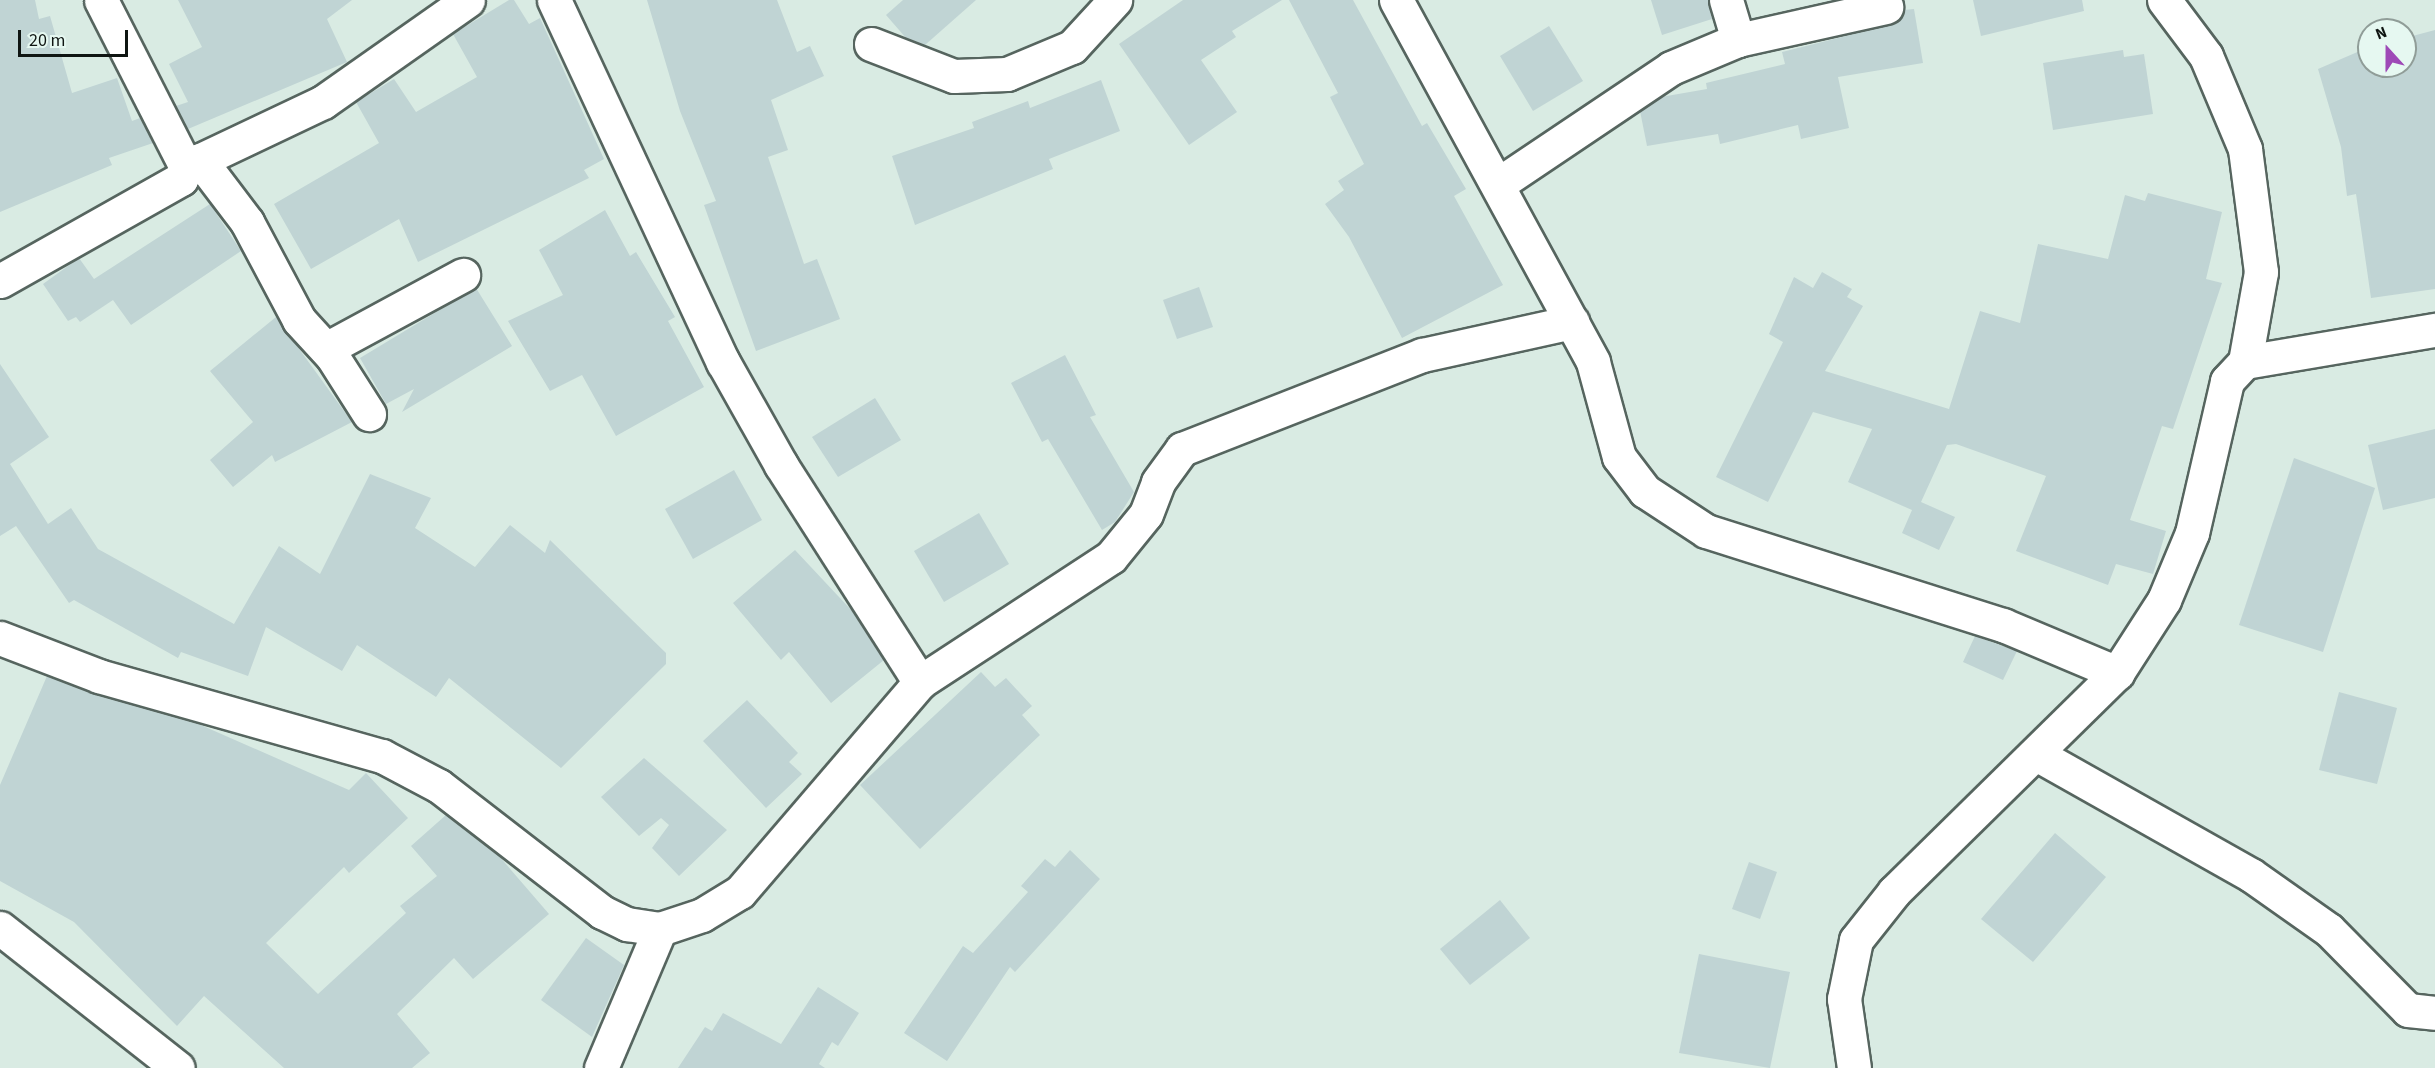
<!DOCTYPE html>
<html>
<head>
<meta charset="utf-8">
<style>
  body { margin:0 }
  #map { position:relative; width:2435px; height:1068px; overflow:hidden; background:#d9ebe3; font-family:"Source Sans 3",sans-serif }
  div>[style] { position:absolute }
  .building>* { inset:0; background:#c0d4d4 }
  .roads { filter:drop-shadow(2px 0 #56655f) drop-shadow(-2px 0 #56655f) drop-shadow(0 2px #56655f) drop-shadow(0 -2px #56655f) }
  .street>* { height:33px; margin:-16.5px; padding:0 16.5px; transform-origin:16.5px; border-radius:16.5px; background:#fff }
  span { translate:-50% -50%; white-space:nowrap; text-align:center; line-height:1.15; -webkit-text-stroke:6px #e6f8f1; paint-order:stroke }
  .north { position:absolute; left:2357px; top:18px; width:60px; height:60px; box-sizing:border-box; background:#e6f8f1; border:2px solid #909d98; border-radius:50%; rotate:339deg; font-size:16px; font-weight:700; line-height:24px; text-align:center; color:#0f1512 }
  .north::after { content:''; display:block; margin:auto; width:21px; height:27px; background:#9e49b7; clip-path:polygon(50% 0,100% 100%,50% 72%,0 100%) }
  .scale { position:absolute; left:18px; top:30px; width:110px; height:27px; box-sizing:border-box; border:3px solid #0f1512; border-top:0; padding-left:8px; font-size:18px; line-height:21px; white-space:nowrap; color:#0f1512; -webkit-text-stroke:4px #e6f8f1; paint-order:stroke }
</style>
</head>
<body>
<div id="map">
  <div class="building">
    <div style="clip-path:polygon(0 0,35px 0,39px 19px,50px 16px,72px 93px,117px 78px,132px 121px,140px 118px,153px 143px,109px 158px,112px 165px,0 212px)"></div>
    <div style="clip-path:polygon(178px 0,352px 0,327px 19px,347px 62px,188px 129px,176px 106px,188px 102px,169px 64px,202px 47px)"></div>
    <div style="clip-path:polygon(509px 0,514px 0,529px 24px,540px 18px,604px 159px,584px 170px,589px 178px,418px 262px,399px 219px,311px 269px,274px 204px,379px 143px,356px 102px,394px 79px,416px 112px,477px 77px,453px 34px)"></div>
    <div style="clip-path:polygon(647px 0,777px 0,797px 52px,810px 46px,824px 76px,771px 100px,788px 150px,768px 157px,804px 264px,817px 259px,840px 319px,756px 351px,704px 205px,716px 201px,680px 111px)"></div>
    <div style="clip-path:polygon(903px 0,976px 0,925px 45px,906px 38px,886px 15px)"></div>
    <div style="clip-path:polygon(1183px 0,1282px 0,1232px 31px,1236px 37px,1201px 60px,1237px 112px,1189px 145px,1119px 44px)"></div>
    <div style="clip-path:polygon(1289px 0,1353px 0,1422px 126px,1427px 123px,1466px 189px,1454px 196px,1503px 285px,1402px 338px,1349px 237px,1325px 204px,1344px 190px,1338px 181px,1364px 164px,1330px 97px,1338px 93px)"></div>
    <div style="clip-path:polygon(1651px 0,1708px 0,1712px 19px,1662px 35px)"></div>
    <div style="clip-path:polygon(1973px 0,2082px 0,2084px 11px,1981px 36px)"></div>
    <div style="clip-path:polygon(1914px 9px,1923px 63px,1838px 77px,1849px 128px,1801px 139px,1798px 125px,1720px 144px,1718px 134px,1647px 146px,1640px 111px,1661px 97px,1707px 89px,1706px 83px,1785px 64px,1782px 52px,1890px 25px,1904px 10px)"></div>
    <div style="clip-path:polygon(1549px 26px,1583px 81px,1533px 111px,1500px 56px)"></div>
    <div style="clip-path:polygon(2435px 30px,2435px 289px,2371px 298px,2356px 194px,2347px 196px,2341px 147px,2318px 69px,2369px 47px,2369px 66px,2405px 66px,2405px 38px)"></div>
    <div style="clip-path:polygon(2123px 50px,2124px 57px,2144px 54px,2153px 114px,2053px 130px,2043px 63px)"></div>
    <div style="clip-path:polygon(1101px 80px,1120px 131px,1049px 159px,1053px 169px,915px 225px,892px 156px,974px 128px,972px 122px,1028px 101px,1030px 108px)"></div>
    <div style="clip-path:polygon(2148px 193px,2222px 212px,2206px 279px,2222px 283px,2173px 429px,2162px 426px,2130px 520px,2166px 531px,2153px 574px,2116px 564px,2108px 585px,2016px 551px,2046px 476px,1956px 444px,1947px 445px,1921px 502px,1955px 517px,1939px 550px,1902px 533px,1912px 510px,1848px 482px,1872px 429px,1813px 412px,1768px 502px,1716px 477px,1783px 342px,1769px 334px,1794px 277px,1813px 288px,1822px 272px,1852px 289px,1847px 297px,1863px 306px,1825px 371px,1949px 409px,1980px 311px,2020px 323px,2038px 244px,2108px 259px,2125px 195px,2145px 201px)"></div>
    <div style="clip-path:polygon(210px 204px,241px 251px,131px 325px,113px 300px,80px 322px,76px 317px,68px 321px,43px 284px,79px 258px,94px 279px)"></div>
    <div style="clip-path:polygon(605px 210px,630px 256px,636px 252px,675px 317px,668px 321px,704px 387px,616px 436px,582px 375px,550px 391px,508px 321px,563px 295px,539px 250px)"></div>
    <div style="clip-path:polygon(1199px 287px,1213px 327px,1177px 339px,1163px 300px)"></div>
    <div style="clip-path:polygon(476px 288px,512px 346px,402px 412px,414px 389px,386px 404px,360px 358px)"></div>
    <div style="clip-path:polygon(276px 317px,352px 422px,275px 462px,272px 455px,233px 487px,210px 460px,253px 422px,210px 371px)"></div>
    <div style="clip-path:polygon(1065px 355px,1096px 415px,1090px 417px,1134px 492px,1115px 522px,1102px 530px,1048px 439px,1042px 442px,1011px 383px)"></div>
    <div style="clip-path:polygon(0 364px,49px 437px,10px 464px,48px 524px,71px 508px,98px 549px,234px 624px,279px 546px,320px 574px,370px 474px,431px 498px,415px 528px,475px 567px,510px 525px,545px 553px,550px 540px,666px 653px,666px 664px,561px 768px,449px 678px,436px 697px,357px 645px,342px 671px,266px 627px,248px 676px,181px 652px,178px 658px,74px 600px,69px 603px,16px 526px,0 536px)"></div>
    <div style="clip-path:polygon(875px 398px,901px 440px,838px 477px,812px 437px)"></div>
    <div style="clip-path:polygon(2435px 429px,2435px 498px,2383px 510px,2368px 445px)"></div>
    <div style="clip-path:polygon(2294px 458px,2375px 488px,2323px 652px,2239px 625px)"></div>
    <div style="clip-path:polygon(734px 470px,762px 520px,693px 559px,665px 509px)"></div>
    <div style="clip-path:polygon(979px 513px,1009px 564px,944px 602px,914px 551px)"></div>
    <div style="clip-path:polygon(795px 550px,854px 613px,884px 660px,831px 703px,789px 652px,781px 660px,733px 603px)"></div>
    <div style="clip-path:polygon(1975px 636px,2017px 651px,2003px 680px,1963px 662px)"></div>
    <div style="clip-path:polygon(981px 672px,995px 687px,1006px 678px,1032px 706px,1022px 715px,1040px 735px,920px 849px,860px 785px)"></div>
    <div style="clip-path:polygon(47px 676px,194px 722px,349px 790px,366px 773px,408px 818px,349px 873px,344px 867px,266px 943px,318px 994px,406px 913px,400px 906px,437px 876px,411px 846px,446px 815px,499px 856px,549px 914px,473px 979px,454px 958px,397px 1014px,430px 1053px,412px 1068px,284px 1068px,204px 996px,177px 1026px,74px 922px,0 881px,0 785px)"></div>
    <div style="clip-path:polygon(2339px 692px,2397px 708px,2377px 784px,2319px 770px)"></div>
    <div style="clip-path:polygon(747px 700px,798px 753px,789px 762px,802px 774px,766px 808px,703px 741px)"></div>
    <div style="clip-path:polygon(644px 758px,727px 830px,679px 876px,652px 848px,669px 825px,661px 818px,639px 836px,601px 797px)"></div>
    <div style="clip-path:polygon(2055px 833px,2106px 877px,2033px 962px,1981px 919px)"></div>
    <div style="clip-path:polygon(1070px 850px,1100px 879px,1015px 972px,1010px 967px,947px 1061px,904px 1033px,963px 946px,973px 953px,1028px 892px,1021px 886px,1045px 859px,1055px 867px)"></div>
    <div style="clip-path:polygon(1749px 862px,1777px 872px,1760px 919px,1732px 909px)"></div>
    <div style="clip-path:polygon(1500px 900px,1530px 938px,1470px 985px,1440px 949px)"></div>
    <div style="clip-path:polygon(586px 938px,624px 965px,592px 1037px,541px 1000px)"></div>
    <div style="clip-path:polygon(1699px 954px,1790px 972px,1770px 1068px,1679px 1053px)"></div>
    <div style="clip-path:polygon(818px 987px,859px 1013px,838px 1046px,832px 1042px,819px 1064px,825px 1068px,678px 1068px,705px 1027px,712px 1031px,723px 1013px,781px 1044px)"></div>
  </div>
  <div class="roads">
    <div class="street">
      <div style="left:554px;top:0;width:400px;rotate:65deg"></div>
      <div style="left:723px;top:362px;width:118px;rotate:60.6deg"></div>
      <div style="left:781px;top:465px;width:258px;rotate:57.4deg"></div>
      <div style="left:1396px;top:0;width:412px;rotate:61.4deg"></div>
      <div style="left:1593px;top:362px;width:98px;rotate:74.7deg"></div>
      <div style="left:1619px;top:457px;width:43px;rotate:52.6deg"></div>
      <div style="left:1645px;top:491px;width:73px;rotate:33.3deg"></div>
      <div style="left:1706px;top:531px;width:312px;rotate:17.6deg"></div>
      <div style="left:2003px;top:625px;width:124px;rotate:22.8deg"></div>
      <div style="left:1726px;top:0;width:42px;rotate:73.3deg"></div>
      <div style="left:2164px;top:0;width:70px;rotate:53.1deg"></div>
      <div style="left:2206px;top:56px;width:101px;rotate:67.2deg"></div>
      <div style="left:2245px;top:149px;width:124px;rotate:82.6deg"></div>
      <div style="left:2261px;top:272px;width:91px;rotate:100.1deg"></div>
      <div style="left:871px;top:44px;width:89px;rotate:21.1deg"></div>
      <div style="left:954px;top:76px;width:53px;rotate:-2.2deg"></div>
      <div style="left:1007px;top:74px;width:70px;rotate:-22.6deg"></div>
      <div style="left:1072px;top:47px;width:64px;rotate:-47.5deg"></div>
      <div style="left:200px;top:160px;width:78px;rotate:52.8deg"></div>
      <div style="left:247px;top:222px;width:111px;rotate:62deg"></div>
      <div style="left:299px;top:320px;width:49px;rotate:47.5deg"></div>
      <div style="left:332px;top:356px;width:69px;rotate:57.5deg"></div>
      <div style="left:186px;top:167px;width:152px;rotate:-25.4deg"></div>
      <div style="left:323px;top:102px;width:177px;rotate:-35.1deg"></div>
      <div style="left:1500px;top:183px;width:206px;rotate:-33.9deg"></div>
      <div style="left:1671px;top:68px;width:73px;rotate:-22.7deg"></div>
      <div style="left:1738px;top:40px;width:152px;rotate:-12.6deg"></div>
      <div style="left:0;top:281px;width:208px;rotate:-29.4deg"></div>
      <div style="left:181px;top:179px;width:13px;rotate:-67deg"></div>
      <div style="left:186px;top:167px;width:187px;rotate:-117deg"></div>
      <div style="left:326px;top:349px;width:156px;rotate:-28.4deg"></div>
      <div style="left:0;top:638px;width:106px;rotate:21deg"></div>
      <div style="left:99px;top:676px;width:294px;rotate:15.8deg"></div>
      <div style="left:382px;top:756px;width:64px;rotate:27.8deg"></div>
      <div style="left:439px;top:786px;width:206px;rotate:37.7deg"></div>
      <div style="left:602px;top:912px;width:28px;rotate:26deg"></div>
      <div style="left:627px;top:924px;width:33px;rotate:9deg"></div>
      <div style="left:660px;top:929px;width:44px;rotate:-18.4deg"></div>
      <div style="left:702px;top:915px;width:44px;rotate:-31.2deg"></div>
      <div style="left:740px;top:892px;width:277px;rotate:-49.4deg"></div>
      <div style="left:920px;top:682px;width:228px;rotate:-33.2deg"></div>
      <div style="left:1111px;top:557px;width:55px;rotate:-50.9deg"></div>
      <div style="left:1146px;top:514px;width:34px;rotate:-69deg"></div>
      <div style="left:1158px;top:482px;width:41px;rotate:-54deg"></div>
      <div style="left:1182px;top:449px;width:258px;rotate:-21.4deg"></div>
      <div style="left:1422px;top:355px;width:154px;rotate:-12.4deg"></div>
      <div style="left:2038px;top:755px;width:244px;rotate:29.4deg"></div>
      <div style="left:2251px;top:875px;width:95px;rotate:35.2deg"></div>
      <div style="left:2329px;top:930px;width:112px;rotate:45.4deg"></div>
      <div style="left:2408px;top:1010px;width:27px;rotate:6deg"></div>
      <div style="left:0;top:928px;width:226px;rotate:38.2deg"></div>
      <div style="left:601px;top:1068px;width:151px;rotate:-67deg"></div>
      <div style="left:1854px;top:1068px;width:70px;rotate:-98.2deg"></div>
      <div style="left:1844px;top:999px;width:60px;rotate:-78.5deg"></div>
      <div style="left:1856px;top:940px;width:61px;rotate:-51.6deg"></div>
      <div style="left:1894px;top:892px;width:313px;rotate:-44.5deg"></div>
      <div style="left:2117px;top:673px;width:87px;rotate:-57.2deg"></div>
      <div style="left:2164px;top:600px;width:73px;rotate:-67.3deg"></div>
      <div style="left:2192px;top:533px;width:156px;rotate:-77deg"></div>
      <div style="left:2227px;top:381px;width:26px;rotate:-47deg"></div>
      <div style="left:2245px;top:362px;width:193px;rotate:-9.6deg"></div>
    </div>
  </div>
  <div class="north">N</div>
  <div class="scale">20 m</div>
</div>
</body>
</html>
